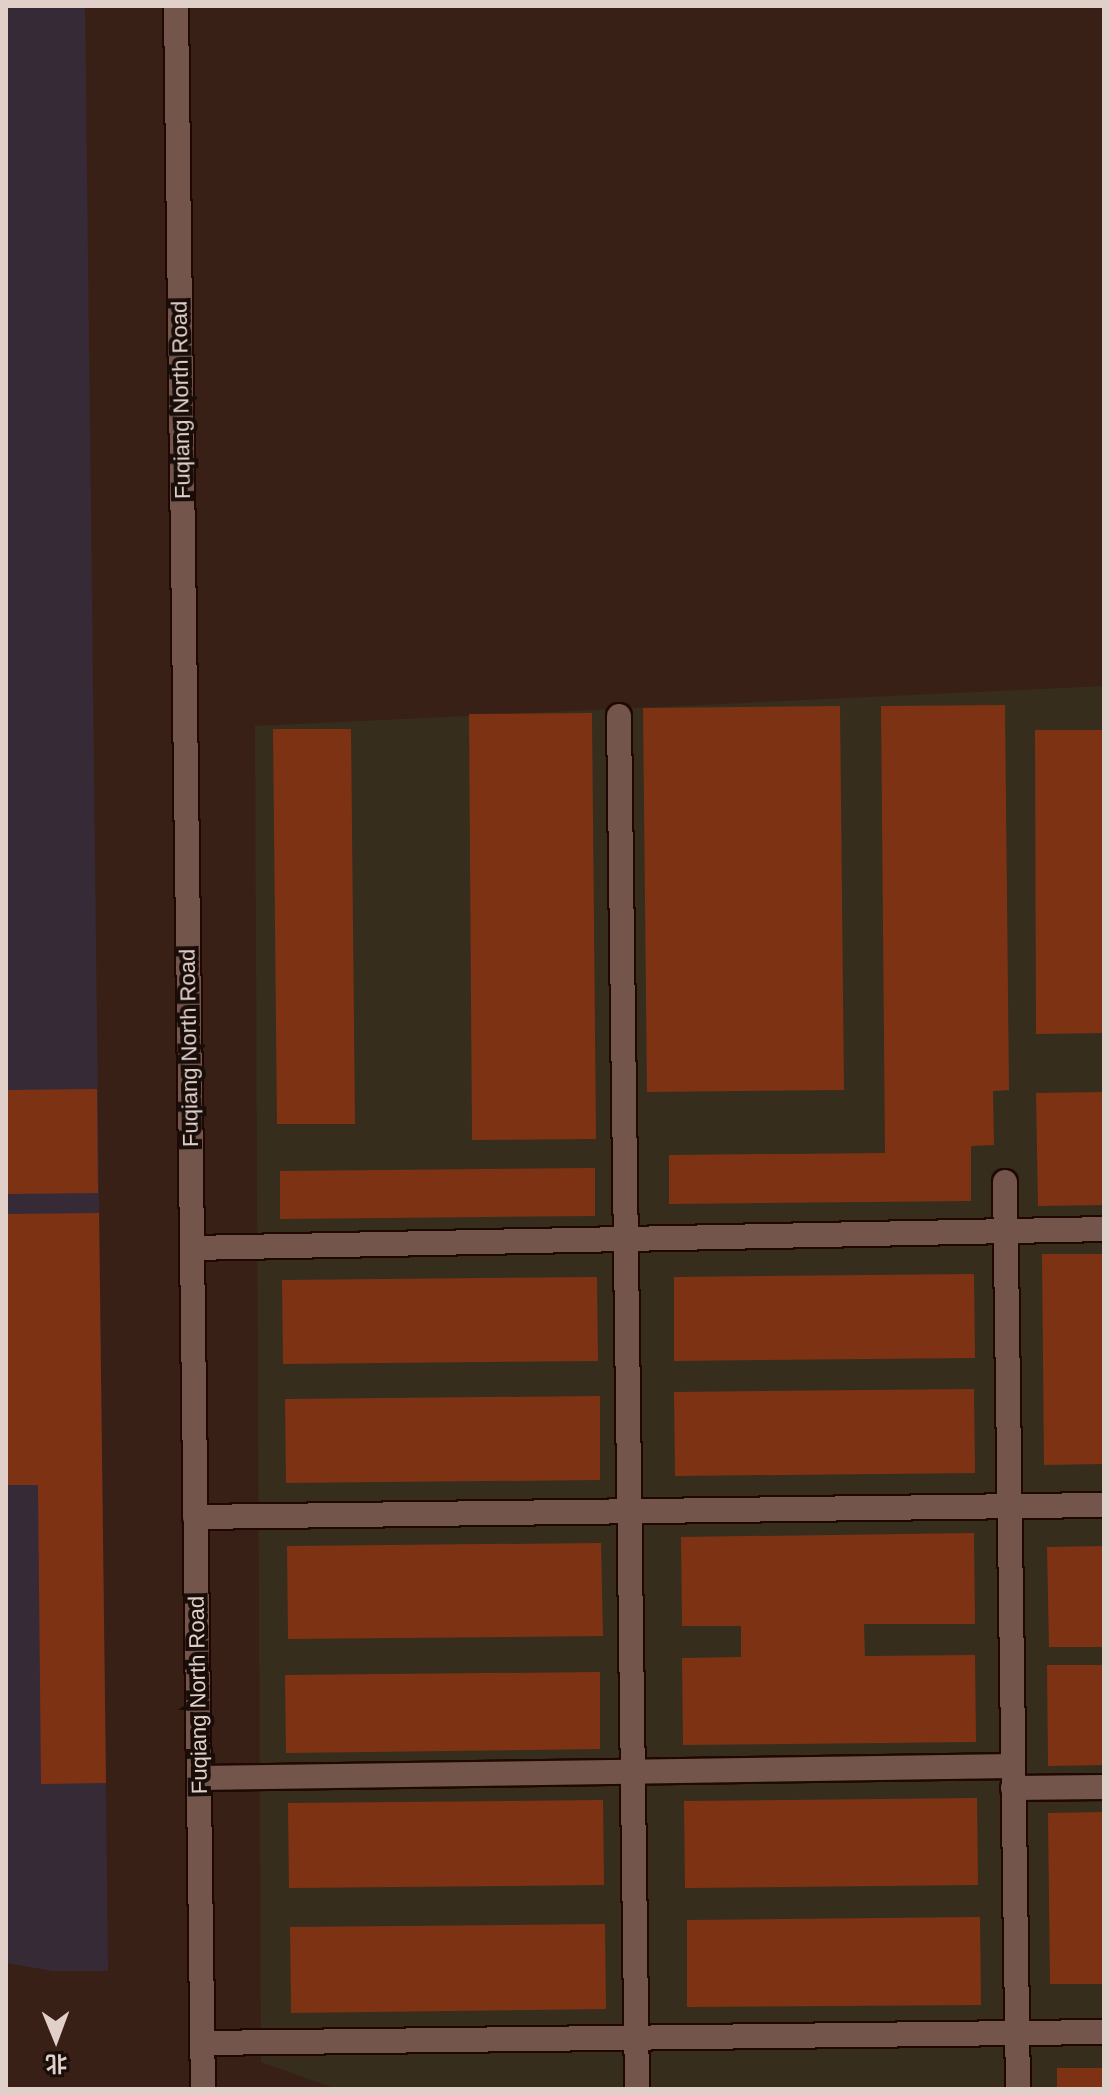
<!DOCTYPE html>
<html>
<head>
<meta charset="utf-8">
<style>
  body { margin:0 }
  #map { position:relative; width:1110px; height:2095px; overflow:hidden; background:#392016; font-family:Helvetica,"Noto Sans SC",sans-serif }
  div>[style] { position:absolute }
  .commercial>* { inset:0; background:#362d1d }
  .industrial>* { inset:0; background:#362a37 }
  .building>* { inset:0; background:#7e3214 }
  .roads { filter:drop-shadow(2px 0 #1f0802) drop-shadow(-2px 0 #1f0802) drop-shadow(0 2px #1f0802) drop-shadow(0 -2px #1f0802) }
  .minor>* { height:24px; margin:-12px; padding:0 12px; transform-origin:12px; border-radius:12px; background:#73554b }
  span { translate:-50% -50%; white-space:nowrap; text-align:center; line-height:1.15; -webkit-text-stroke:8px #180d09; paint-order:stroke }
  .street-label { font-size:22px; color:#e1cfc9 }
  .frame { position:absolute; inset:0; border:8px solid #e1cfc9; pointer-events:none }
  .north { position:absolute; left:16px; top:1999px; width:80px; height:80px; -webkit-text-stroke:6px #180d09; paint-order:stroke; rotate:179deg; font-size:22px; font-weight:700; line-height:32px; text-align:center; color:#e1cfc9 }
  .north::after { content:''; display:block; margin:auto; width:28px; height:36px; background:#e1cfc9; clip-path:polygon(50% 0,100% 100%,50% 72%,0 100%) }
</style>
</head>
<body>
<div id="map">
  <div class="commercial">
    <div style="clip-path:polygon(1104px 686px,1104px 2089px,337px 2089px,261px 2062px,255px 726px)"></div>
  </div>
  <div class="industrial">
    <div style="clip-path:polygon(6px 6px,85px 6px,108px 1971px,53px 1971px,6px 1963px)"></div>
  </div>
  <div class="building">
    <div style="clip-path:polygon(1005px 705px,1009px 1090px,993px 1091px,994px 1145px,971px 1146px,971px 1201px,669px 1204px,669px 1155px,885px 1153px,881px 706px)"></div>
    <div style="clip-path:polygon(840px 706px,844px 1090px,647px 1092px,643px 708px)"></div>
    <div style="clip-path:polygon(592px 713px,596px 1139px,472px 1140px,469px 714px)"></div>
    <div style="clip-path:polygon(273px 729px,351px 729px,355px 1124px,277px 1124px)"></div>
    <div style="clip-path:polygon(1035px 730px,1104px 730px,1104px 1033px,1036px 1034px)"></div>
    <div style="clip-path:polygon(97px 1089px,98px 1193px,6px 1194px,6px 1090px)"></div>
    <div style="clip-path:polygon(1104px 1092px,1104px 1205px,1038px 1206px,1036px 1093px)"></div>
    <div style="clip-path:polygon(595px 1168px,595px 1216px,280px 1219px,280px 1171px)"></div>
    <div style="clip-path:polygon(99px 1213px,106px 1783px,41px 1784px,38px 1485px,6px 1485px,6px 1214px)"></div>
    <div style="clip-path:polygon(1042px 1254px,1104px 1254px,1104px 1464px,1044px 1465px)"></div>
    <div style="clip-path:polygon(974px 1274px,975px 1358px,674px 1361px,674px 1277px)"></div>
    <div style="clip-path:polygon(597px 1277px,598px 1361px,283px 1364px,282px 1280px)"></div>
    <div style="clip-path:polygon(974px 1389px,975px 1473px,675px 1476px,674px 1392px)"></div>
    <div style="clip-path:polygon(600px 1396px,600px 1480px,286px 1483px,285px 1399px)"></div>
    <div style="clip-path:polygon(974px 1533px,975px 1624px,864px 1624px,865px 1656px,975px 1655px,976px 1742px,683px 1745px,682px 1658px,741px 1657px,741px 1626px,682px 1626px,681px 1537px)"></div>
    <div style="clip-path:polygon(601px 1543px,603px 1636px,288px 1639px,287px 1546px)"></div>
    <div style="clip-path:polygon(1104px 1546px,1104px 1647px,1049px 1647px,1047px 1547px)"></div>
    <div style="clip-path:polygon(1047px 1665px,1104px 1665px,1104px 1765px,1048px 1766px)"></div>
    <div style="clip-path:polygon(600px 1672px,600px 1749px,286px 1753px,285px 1675px)"></div>
    <div style="clip-path:polygon(977px 1798px,978px 1885px,685px 1888px,684px 1801px)"></div>
    <div style="clip-path:polygon(603px 1800px,604px 1885px,289px 1888px,288px 1803px)"></div>
    <div style="clip-path:polygon(1104px 1812px,1104px 1984px,1050px 1984px,1048px 1813px)"></div>
    <div style="clip-path:polygon(980px 1917px,981px 2005px,687px 2007px,687px 1920px)"></div>
    <div style="clip-path:polygon(605px 1924px,606px 2009px,291px 2013px,290px 1927px)"></div>
    <div style="clip-path:polygon(1057px 2068px,1104px 2068px,1104px 2089px,1057px 2089px)"></div>
  </div>
  <div class="roads">
    <div class="minor">
      <div style="left:176px;top:6px;width:2083px;rotate:89.26deg"></div>
      <div style="left:619px;top:716px;width:1373px;rotate:89.25deg"></div>
      <div style="left:1005px;top:1182px;width:907px;rotate:89.18deg"></div>
      <div style="left:192px;top:1248px;width:912px;rotate:-1.19deg"></div>
      <div style="left:195px;top:1517px;width:909px;rotate:-0.76deg"></div>
      <div style="left:199px;top:1778px;width:814px;rotate:-0.84deg"></div>
      <div style="left:1013px;top:1788px;width:91px;rotate:-0.6deg"></div>
      <div style="left:202px;top:2043px;width:902px;rotate:-0.7deg"></div>
    </div>
  </div>
  <div class="street-label">
    <span style="left:181px;top:400px;rotate:-91deg">Fuqiang North Road</span>
    <span style="left:189px;top:1048px;rotate:-91deg">Fuqiang North Road</span>
    <span style="left:198px;top:1695px;rotate:-91deg">Fuqiang North Road</span>
  </div>
  <div class="frame"></div>
  <div class="north">北</div>
</div>
</body>
</html>
